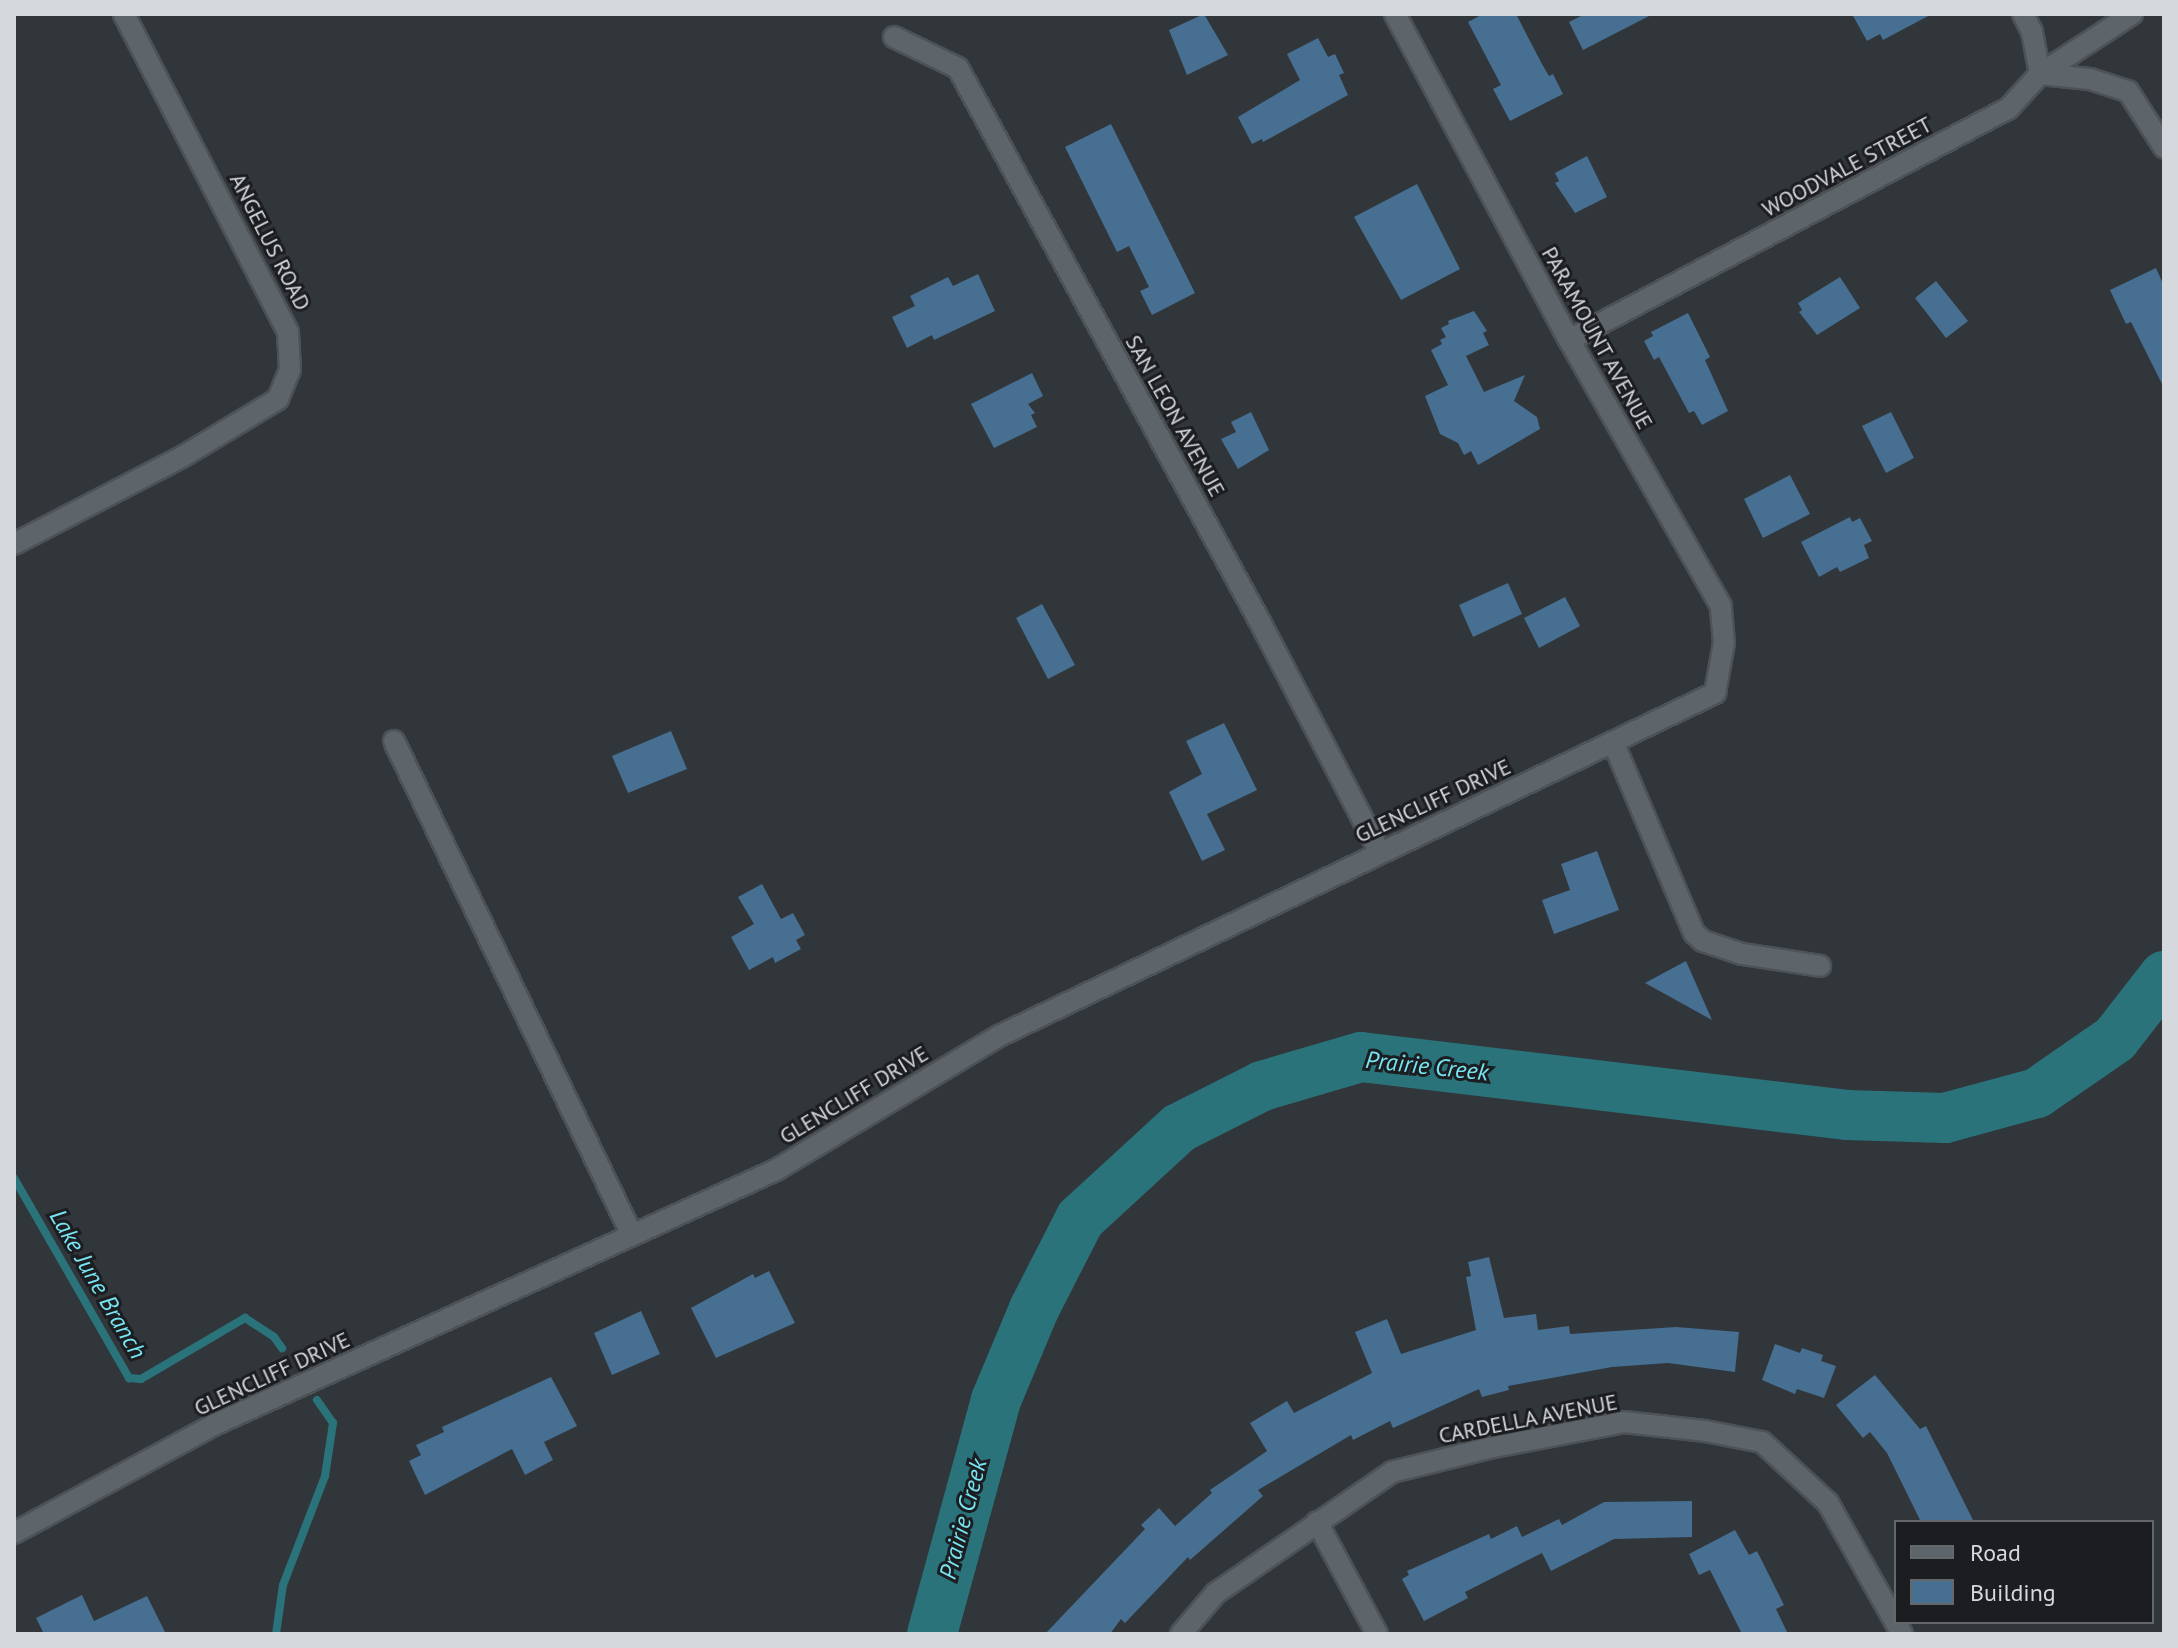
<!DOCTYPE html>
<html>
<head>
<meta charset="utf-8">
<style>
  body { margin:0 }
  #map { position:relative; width:2178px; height:1648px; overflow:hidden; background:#31363b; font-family:"PT Sans",sans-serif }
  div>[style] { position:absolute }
  .stream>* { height:8px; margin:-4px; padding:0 4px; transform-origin:4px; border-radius:4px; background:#2a737b }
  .river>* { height:50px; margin:-25px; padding:0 25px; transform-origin:25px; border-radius:25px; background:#2a737b }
  .building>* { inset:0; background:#466f91 }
  .roads { filter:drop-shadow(2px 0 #4d5256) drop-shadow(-2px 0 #4d5256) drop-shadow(0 2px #4d5256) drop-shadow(0 -2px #4d5256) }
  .minor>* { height:20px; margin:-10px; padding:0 10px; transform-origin:10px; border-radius:10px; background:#5e656a }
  span { translate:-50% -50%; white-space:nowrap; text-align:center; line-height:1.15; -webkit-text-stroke:6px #1b1d20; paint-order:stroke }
  .street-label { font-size:22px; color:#d5d8dc }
  .water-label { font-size:24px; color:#78e5f2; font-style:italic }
  .frame { position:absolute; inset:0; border:16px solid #d5d8dc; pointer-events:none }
  .legend { position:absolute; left:1894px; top:1520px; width:260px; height:104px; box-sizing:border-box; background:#1b1d20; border:2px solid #65686b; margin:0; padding:10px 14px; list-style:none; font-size:24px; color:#d5d8dc }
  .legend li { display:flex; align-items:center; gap:16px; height:40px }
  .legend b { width:40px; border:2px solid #65686b }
</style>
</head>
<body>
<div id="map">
  <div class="stream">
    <div style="left:14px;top:1178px;width:231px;rotate:60.1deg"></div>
    <div style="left:129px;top:1378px;width:12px;rotate:5deg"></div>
    <div style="left:141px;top:1379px;width:121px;rotate:-30.4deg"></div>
    <div style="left:245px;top:1318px;width:35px;rotate:33deg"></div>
    <div style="left:274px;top:1337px;width:14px;rotate:54deg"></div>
    <div style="left:276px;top:1634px;width:49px;rotate:-81.9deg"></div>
    <div style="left:283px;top:1585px;width:117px;rotate:-68.9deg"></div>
    <div style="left:325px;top:1476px;width:54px;rotate:-81.4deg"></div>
    <div style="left:333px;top:1423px;width:28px;rotate:-125deg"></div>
  </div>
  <div class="river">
    <div style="left:932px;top:1634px;width:243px;rotate:-74.7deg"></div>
    <div style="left:996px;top:1400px;width:99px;rotate:-67.3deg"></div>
    <div style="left:1034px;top:1309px;width:101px;rotate:-62.9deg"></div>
    <div style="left:1080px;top:1219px;width:134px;rotate:-42.6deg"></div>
    <div style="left:1179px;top:1128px;width:93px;rotate:-26.8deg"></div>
    <div style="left:1262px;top:1086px;width:103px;rotate:-16.3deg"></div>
    <div style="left:1361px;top:1057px;width:489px;rotate:6.8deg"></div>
    <div style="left:1847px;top:1115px;width:98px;rotate:1.8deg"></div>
    <div style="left:1945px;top:1118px;width:95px;rotate:-15.2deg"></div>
    <div style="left:2037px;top:1093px;width:95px;rotate:-34.7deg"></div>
    <div style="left:2115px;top:1039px;width:80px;rotate:-52.1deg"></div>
  </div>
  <div class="building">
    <div style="clip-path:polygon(1204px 14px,1228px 55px,1187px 75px,1169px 30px)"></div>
    <div style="clip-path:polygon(1483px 14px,1516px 14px,1542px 64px,1549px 76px,1553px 74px,1563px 94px,1510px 121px,1493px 89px,1501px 85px,1468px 22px)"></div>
    <div style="clip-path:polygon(1585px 14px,1653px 14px,1583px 50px,1569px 22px)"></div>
    <div style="clip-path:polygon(1852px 14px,1932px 14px,1883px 40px,1880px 34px,1867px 41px)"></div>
    <div style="clip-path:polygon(1318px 38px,1328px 57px,1335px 54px,1344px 73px,1339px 75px,1348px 95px,1263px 142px,1262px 139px,1252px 144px,1238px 117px,1300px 80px,1287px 54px)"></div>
    <div style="clip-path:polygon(1111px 124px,1195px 293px,1152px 315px,1140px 291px,1149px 287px,1129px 246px,1117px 252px,1065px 147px)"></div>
    <div style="clip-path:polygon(1587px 156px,1607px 197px,1575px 213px,1555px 183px,1559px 181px,1555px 173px)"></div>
    <div style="clip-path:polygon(1417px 184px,1460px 269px,1401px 300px,1354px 217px)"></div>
    <div style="clip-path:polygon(2156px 268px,2164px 286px,2164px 388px,2131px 322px,2126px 324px,2110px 290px)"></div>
    <div style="clip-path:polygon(978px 274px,995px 311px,934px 340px,932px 335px,907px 348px,892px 317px,915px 306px,910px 296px,948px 277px,953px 286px)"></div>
    <div style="clip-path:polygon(1840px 277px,1860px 308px,1817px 335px,1799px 312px,1802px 310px,1798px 303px)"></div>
    <div style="clip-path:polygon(1936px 281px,1968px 321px,1946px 338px,1915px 298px)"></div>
    <div style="clip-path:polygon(1474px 311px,1487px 331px,1483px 333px,1489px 345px,1466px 356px,1484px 392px,1525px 375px,1514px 401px,1537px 417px,1540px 429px,1478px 465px,1471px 451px,1464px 455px,1458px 443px,1440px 434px,1425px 396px,1448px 385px,1431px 350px,1442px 344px,1440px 340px,1446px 337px,1441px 328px,1449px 324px,1448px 321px)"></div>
    <div style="clip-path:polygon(1688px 313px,1710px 357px,1705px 360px,1728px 411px,1702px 425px,1694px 411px,1689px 413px,1659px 357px,1654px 360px,1644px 341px,1653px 336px,1651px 332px)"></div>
    <div style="clip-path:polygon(1032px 373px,1043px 396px,1028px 404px,1035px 413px,1031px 415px,1037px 427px,994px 448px,971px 404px)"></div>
    <div style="clip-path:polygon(1251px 412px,1269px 450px,1238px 469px,1221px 439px,1236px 432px,1231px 422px)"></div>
    <div style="clip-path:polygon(1891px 412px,1914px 458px,1886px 473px,1862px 426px)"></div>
    <div style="clip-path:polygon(1790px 475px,1810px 514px,1763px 538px,1744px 499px)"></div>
    <div style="clip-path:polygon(1850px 517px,1852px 522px,1860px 518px,1872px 541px,1864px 545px,1869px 558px,1840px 572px,1837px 567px,1819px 577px,1801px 542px)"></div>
    <div style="clip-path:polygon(1508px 583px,1522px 614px,1473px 637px,1459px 605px)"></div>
    <div style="clip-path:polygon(1565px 597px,1580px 626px,1539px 648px,1524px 618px)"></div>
    <div style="clip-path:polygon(1042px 604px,1075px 665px,1048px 679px,1016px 618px)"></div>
    <div style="clip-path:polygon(1224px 723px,1257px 790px,1207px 814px,1225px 850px,1202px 861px,1169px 792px,1202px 774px,1186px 741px)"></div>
    <div style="clip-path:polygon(671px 731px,687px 769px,628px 793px,612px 756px)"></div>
    <div style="clip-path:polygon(1597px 851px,1619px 910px,1554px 934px,1542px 900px,1570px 890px,1561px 864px)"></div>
    <div style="clip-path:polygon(762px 884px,781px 919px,793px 913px,805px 935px,796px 940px,801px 949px,775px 963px,773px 957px,749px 970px,731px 937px,754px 924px,738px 897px)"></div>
    <div style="clip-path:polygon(1686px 961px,1712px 1020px,1645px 983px)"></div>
    <div style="clip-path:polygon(1489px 1257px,1504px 1318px,1536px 1314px,1538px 1330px,1569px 1326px,1570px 1334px,1676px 1327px,1739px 1332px,1735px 1372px,1668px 1363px,1612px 1367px,1508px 1386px,1509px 1390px,1482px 1397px,1479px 1389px,1393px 1428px,1390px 1421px,1353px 1440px,1351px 1435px,1258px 1490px,1263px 1496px,1190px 1560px,1188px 1557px,1125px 1623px,1121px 1619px,1110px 1634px,1045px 1634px,1145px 1529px,1141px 1525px,1159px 1508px,1175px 1526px,1212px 1493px,1210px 1490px,1267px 1451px,1250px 1423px,1287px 1401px,1294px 1413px,1372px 1373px,1355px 1332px,1387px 1319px,1401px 1354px,1476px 1330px,1466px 1277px,1471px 1276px,1468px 1262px)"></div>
    <div style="clip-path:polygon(769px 1271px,795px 1323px,716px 1358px,691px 1308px,753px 1274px,755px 1278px)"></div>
    <div style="clip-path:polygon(641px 1311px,660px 1354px,612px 1375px,594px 1333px)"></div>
    <div style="clip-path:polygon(1775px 1344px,1800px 1353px,1802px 1348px,1823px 1355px,1821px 1361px,1836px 1366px,1824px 1398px,1797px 1389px,1795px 1394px,1762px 1380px)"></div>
    <div style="clip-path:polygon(1875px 1375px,1920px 1429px,1926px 1426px,1974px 1522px,1921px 1522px,1887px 1453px,1870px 1432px,1863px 1438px,1836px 1405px)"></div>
    <div style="clip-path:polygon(551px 1377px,577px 1426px,544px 1442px,553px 1460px,525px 1475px,512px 1449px,425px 1495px,409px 1461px,421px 1455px,416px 1445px,444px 1432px,442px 1427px)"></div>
    <div style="clip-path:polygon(1692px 1501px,1692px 1537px,1614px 1539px,1551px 1571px,1542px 1553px,1465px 1592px,1468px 1598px,1424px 1621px,1402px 1579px,1409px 1575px,1407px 1571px,1489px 1534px,1491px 1539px,1517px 1526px,1522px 1537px,1559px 1519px,1562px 1525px,1604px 1502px)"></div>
    <div style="clip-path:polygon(1735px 1530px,1749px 1555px,1757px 1551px,1784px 1605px,1776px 1609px,1788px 1634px,1742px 1634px,1710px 1570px,1699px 1575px,1689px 1554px)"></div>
    <div style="clip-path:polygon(82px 1595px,94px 1621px,147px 1596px,166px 1634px,44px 1634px,36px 1618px)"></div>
  </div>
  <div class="roads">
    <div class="minor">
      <div style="left:2023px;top:14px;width:20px;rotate:63deg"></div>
      <div style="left:2032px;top:32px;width:43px;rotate:79.2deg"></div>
      <div style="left:2040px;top:74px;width:50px;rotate:5.7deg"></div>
      <div style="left:2090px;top:79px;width:40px;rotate:18deg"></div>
      <div style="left:2128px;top:91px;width:67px;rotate:57.3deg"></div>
      <div style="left:894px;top:37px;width:71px;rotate:25.8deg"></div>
      <div style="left:958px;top:68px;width:629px;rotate:61.4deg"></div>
      <div style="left:1259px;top:620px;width:262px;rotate:62.5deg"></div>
      <div style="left:1569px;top:340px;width:496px;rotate:-27.8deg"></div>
      <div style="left:2008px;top:109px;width:47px;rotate:-47.6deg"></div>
      <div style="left:2040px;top:74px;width:110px;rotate:-33.1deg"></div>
      <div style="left:14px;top:544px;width:189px;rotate:-27.4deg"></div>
      <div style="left:182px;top:457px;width:112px;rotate:-31.1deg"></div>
      <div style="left:278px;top:399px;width:31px;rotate:-68deg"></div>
      <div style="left:290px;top:370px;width:38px;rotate:-93deg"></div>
      <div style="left:288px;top:332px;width:358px;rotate:-117.3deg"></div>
      <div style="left:394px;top:741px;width:548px;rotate:64.28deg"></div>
      <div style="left:1613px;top:742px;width:207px;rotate:67deg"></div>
      <div style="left:1694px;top:933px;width:12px;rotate:42deg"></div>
      <div style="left:1703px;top:941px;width:41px;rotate:18.4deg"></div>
      <div style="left:1742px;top:954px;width:79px;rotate:8.7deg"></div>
      <div style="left:1317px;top:1522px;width:127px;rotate:61.8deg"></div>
      <div style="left:14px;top:1533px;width:230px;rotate:-28.4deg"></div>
      <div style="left:216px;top:1424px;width:615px;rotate:-24.4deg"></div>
      <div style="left:776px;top:1170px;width:262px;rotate:-31deg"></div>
      <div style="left:1001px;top:1035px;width:792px;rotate:-25.59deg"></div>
      <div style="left:1715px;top:693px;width:51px;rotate:-79.8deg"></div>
      <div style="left:1724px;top:643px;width:37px;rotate:-95deg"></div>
      <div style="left:1721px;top:606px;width:306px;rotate:-119.7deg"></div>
      <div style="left:1569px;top:340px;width:370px;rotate:-118.1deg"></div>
      <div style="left:1181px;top:1634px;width:54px;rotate:-49.5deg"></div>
      <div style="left:1216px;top:1593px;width:214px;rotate:-34.5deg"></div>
      <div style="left:1392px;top:1472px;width:100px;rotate:-13.9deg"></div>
      <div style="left:1489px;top:1448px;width:137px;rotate:-10.9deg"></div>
      <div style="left:1624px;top:1422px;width:81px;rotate:6.3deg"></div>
      <div style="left:1705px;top:1431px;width:58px;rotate:10.9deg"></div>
      <div style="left:1762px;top:1442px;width:90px;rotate:42.7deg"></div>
      <div style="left:1828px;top:1503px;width:150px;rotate:60.5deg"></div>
    </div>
  </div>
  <div class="street-label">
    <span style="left:1847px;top:167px;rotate:-28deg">WOODVALE STREET</span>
    <span style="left:270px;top:242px;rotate:63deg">ANGELUS ROAD</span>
    <span style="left:1597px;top:338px;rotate:61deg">PARAMOUNT AVENUE</span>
    <span style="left:1175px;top:416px;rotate:61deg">SAN LEON AVENUE</span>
    <span style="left:1433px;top:801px;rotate:-25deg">GLENCLIFF DRIVE</span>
    <span style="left:854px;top:1095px;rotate:-31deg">GLENCLIFF DRIVE</span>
    <span style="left:272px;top:1374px;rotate:-25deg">GLENCLIFF DRIVE</span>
    <span style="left:1528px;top:1419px;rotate:-11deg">CARDELLA AVENUE</span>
  </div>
  <div class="water-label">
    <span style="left:1427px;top:1066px;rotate:6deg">Prairie Creek</span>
    <span style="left:98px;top:1284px;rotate:60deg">Lake June Branch</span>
    <span style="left:963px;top:1519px;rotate:-75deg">Prairie Creek</span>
  </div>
  <div class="frame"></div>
  <ul class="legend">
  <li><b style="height:10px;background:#5e656a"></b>Road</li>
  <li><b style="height:22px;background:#466f91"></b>Building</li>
  </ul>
</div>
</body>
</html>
